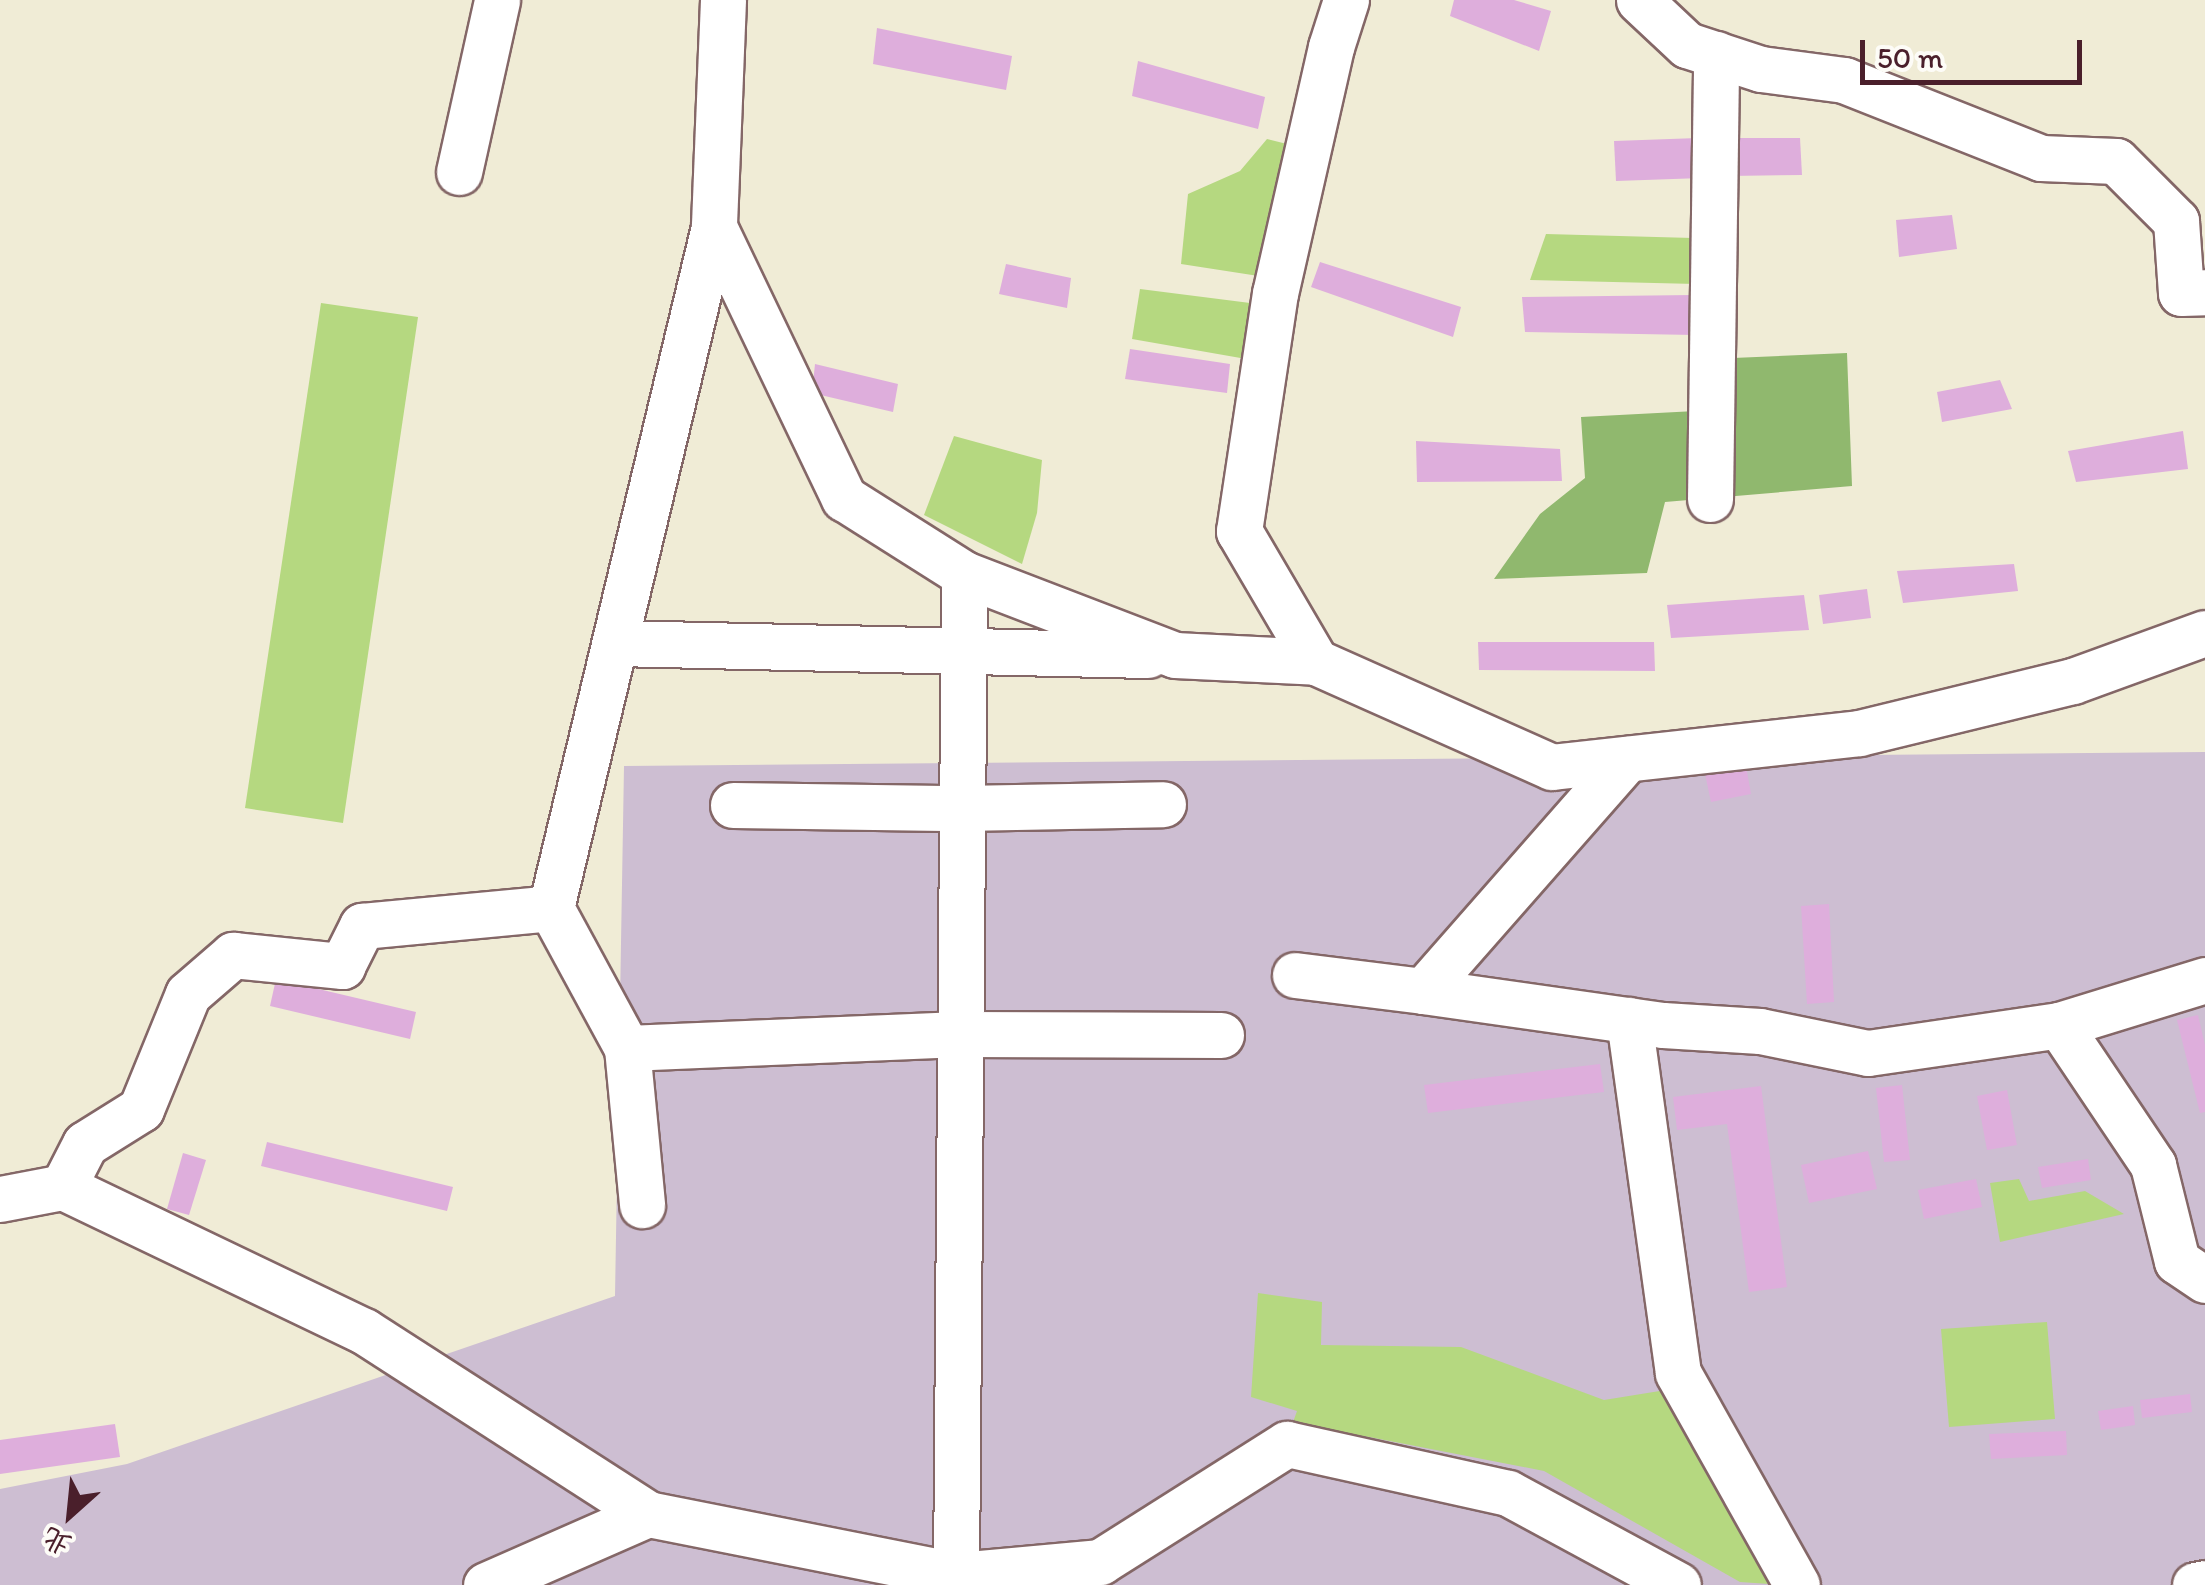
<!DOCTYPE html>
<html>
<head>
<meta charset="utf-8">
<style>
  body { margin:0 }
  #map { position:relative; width:2205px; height:1585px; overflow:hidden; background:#f0ecd6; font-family:Itim,"LXGW WenKai TC",sans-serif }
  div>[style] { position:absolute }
  .industrial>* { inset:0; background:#cdbed2 }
  .green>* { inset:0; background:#b5d880 }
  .forest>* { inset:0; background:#90b86e }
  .building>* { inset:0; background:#deaedc }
  .roads { filter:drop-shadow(2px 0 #846767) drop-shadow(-2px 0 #846767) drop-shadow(0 2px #846767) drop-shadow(0 -2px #846767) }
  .minor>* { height:45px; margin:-22.5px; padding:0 22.5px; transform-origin:22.5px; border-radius:22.5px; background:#fff }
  span { translate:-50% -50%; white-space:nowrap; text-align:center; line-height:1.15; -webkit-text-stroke:9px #fdfcf7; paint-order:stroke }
  .north { position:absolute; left:20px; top:1465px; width:100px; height:100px; -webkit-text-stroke:8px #fdfcf7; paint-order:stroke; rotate:207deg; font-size:28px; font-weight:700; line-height:40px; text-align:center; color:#4a1f2b }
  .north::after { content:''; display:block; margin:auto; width:35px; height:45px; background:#4a1f2b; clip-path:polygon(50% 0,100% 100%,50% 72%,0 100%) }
  .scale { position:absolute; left:1860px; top:40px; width:222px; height:45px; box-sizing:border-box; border:5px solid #4a1f2b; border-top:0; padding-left:12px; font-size:30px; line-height:35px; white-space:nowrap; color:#4a1f2b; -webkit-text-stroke:8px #fdfcf7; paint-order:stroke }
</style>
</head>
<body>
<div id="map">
  <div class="industrial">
    <div style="clip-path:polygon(2205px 752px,2205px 1585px,0 1585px,0 1489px,127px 1464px,615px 1296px,624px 766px)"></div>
  </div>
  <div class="green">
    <div style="clip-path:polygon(1267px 139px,1295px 146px,1265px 277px,1181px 264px,1188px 194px,1240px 171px)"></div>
    <div style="clip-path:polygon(1546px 234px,1693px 238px,1696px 284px,1530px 280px)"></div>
    <div style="clip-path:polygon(1140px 289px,1258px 304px,1252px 360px,1132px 339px)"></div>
    <div style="clip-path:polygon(321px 303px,418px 317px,343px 823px,245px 808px)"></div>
    <div style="clip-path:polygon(954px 436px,1042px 460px,1037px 513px,1022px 564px,924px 515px)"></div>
    <div style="clip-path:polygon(2019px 1179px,2029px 1201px,2085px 1191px,2124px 1214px,2000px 1242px,1990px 1183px)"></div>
    <div style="clip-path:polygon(1258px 1293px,1322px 1302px,1321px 1345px,1461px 1347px,1604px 1400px,1672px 1389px,1782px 1585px,1740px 1582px,1544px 1471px,1369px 1437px,1291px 1428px,1297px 1411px,1251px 1397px)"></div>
    <div style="clip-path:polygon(2047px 1322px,2055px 1419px,1949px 1427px,1941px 1329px)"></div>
  </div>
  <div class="forest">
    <div style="clip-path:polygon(1847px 353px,1852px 486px,1665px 502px,1647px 573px,1494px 579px,1540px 514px,1585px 478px,1581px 417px,1734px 409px,1733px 358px)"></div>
  </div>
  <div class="building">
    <div style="clip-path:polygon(1454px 0,1514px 0,1551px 11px,1539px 51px,1450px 16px)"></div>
    <div style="clip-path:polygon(877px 28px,1012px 56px,1006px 90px,873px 64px)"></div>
    <div style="clip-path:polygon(1138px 61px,1265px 97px,1258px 129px,1132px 96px)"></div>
    <div style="clip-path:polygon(1698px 138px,1702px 178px,1616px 181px,1614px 141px)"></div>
    <div style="clip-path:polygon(1727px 138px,1800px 138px,1802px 175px,1728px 176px)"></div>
    <div style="clip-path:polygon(1952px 215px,1957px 249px,1899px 257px,1896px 220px)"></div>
    <div style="clip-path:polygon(1320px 262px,1461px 307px,1453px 337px,1311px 287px)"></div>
    <div style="clip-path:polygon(1006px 264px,1071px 278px,1067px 308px,999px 294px)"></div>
    <div style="clip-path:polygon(1693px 295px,1695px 335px,1525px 332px,1522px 297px)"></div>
    <div style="clip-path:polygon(1130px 349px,1230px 364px,1227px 393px,1125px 379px)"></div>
    <div style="clip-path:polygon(815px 364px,898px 384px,893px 412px,812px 393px)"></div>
    <div style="clip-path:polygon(2000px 380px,2012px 409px,1942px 422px,1937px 392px)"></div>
    <div style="clip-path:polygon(2183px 431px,2188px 469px,2076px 482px,2068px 451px)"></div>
    <div style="clip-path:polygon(1416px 441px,1560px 449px,1562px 481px,1417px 482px)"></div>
    <div style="clip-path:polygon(2014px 564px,2018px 591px,1903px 603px,1897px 571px)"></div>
    <div style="clip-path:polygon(1867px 589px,1871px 618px,1823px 624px,1819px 595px)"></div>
    <div style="clip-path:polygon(1804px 595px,1809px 630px,1671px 638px,1667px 605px)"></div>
    <div style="clip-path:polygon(1478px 642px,1654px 642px,1655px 671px,1479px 670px)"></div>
    <div style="clip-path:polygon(1746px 766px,1751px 794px,1711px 802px,1705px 774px)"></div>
    <div style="clip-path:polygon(1829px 904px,1834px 1002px,1807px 1004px,1801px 906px)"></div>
    <div style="clip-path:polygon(276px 979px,416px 1012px,410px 1039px,270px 1006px)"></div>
    <div style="clip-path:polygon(2198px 1015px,2205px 1045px,2205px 1112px,2200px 1113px,2177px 1020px)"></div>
    <div style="clip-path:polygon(1600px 1064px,1604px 1092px,1428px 1113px,1424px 1085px)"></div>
    <div style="clip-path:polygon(1902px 1085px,1910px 1160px,1884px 1162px,1876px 1088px)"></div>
    <div style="clip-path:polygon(1761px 1086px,1787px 1287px,1749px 1292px,1727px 1124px,1677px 1130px,1673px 1097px)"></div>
    <div style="clip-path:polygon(2007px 1090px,2017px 1145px,1987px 1150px,1977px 1096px)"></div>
    <div style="clip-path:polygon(267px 1142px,453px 1187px,447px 1211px,261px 1166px)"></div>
    <div style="clip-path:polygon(1868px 1151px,1877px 1189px,1809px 1203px,1801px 1165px)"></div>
    <div style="clip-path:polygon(183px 1153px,206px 1160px,189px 1215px,167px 1209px)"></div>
    <div style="clip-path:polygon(2088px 1159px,2091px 1180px,2042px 1188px,2038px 1167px)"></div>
    <div style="clip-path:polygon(1976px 1179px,1982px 1207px,1924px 1219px,1918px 1190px)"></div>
    <div style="clip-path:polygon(2190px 1394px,2192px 1412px,2142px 1418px,2140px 1400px)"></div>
    <div style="clip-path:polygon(2133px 1406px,2135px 1425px,2101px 1430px,2098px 1411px)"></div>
    <div style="clip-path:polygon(115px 1424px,120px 1457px,0 1474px,0 1440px)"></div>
    <div style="clip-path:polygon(2066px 1431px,2067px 1455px,1991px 1459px,1989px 1434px)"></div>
  </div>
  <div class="roads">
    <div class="minor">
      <div style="left:723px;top:0;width:227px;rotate:92.3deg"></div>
      <div style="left:714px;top:227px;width:301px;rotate:64.4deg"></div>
      <div style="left:844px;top:498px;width:142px;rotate:32.3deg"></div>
      <div style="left:964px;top:574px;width:226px;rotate:21deg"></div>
      <div style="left:1175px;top:655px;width:141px;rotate:2.8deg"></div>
      <div style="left:1346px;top:0;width:49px;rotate:107.7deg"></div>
      <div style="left:1331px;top:47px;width:252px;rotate:102.8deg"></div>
      <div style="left:1275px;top:293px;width:241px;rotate:98.6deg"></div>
      <div style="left:1239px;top:531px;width:152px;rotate:59.6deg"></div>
      <div style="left:1316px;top:662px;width:258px;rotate:24deg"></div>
      <div style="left:1552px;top:767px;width:309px;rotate:-6.3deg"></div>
      <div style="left:1859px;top:733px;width:220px;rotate:-13.7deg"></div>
      <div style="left:2073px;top:681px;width:140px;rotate:-20deg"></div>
      <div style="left:1639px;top:0;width:66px;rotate:43.2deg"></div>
      <div style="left:1687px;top:45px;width:78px;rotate:18deg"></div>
      <div style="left:1761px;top:69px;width:84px;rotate:7.5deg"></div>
      <div style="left:1844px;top:80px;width:212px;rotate:21.6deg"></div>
      <div style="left:2041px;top:158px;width:75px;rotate:2.3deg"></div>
      <div style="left:2116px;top:161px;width:85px;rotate:45deg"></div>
      <div style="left:2176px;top:221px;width:72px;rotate:86deg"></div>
      <div style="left:2181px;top:293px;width:24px;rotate:-2deg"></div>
      <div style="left:459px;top:172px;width:176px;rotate:-77.5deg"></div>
      <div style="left:1710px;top:499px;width:445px;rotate:-89.2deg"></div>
      <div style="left:615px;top:643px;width:533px;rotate:1.29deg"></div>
      <div style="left:733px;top:805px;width:229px;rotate:0.8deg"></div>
      <div style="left:962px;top:808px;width:201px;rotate:-1.1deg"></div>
      <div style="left:551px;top:908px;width:159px;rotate:61.5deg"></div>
      <div style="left:627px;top:1048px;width:158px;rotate:84.5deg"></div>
      <div style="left:1295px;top:975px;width:129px;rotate:7.1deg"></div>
      <div style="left:1423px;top:991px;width:309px;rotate:-48.7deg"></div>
      <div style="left:1423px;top:991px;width:242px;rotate:8.1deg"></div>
      <div style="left:1663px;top:1025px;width:97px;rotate:3.5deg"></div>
      <div style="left:1760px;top:1031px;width:110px;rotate:11.5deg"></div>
      <div style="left:1868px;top:1053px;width:193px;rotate:-8.3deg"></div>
      <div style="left:2059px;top:1025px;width:153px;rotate:-17.1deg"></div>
      <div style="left:1629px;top:1020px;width:356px;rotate:82.1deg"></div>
      <div style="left:1678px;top:1373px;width:243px;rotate:60.7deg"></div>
      <div style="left:2059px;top:1025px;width:169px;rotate:56.1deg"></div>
      <div style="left:2153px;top:1165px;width:99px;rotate:76deg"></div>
      <div style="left:2177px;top:1261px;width:34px;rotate:34deg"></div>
      <div style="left:627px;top:1048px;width:333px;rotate:-2.4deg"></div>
      <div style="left:960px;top:1034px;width:261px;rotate:0.2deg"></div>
      <div style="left:63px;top:1187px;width:334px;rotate:25.6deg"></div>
      <div style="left:364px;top:1331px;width:338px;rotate:32.8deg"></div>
      <div style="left:648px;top:1514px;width:314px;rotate:11.2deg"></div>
      <div style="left:956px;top:1575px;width:1001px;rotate:-89.54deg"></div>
      <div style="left:0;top:1199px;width:64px;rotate:-10.8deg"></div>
      <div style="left:63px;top:1187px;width:48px;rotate:-62.9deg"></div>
      <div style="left:85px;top:1144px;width:66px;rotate:-32deg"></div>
      <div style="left:141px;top:1109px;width:124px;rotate:-67.8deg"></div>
      <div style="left:188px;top:994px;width:60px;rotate:-40.9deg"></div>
      <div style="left:233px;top:955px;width:110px;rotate:5.8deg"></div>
      <div style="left:342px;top:966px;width:45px;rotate:-63.4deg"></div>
      <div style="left:362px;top:926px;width:190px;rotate:-5.4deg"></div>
      <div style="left:551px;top:908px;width:700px;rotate:-76.54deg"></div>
      <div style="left:956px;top:1575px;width:145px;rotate:-5.2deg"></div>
      <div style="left:1100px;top:1562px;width:221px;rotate:-32.3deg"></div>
      <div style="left:1287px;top:1444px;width:226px;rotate:12.5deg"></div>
      <div style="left:1508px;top:1493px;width:193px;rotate:28.4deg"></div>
      <div style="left:486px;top:1585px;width:177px;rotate:-23.7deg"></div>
      <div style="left:2195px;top:1585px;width:10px;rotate:-11deg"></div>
    </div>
  </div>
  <div class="north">北</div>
  <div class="scale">50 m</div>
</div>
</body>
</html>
